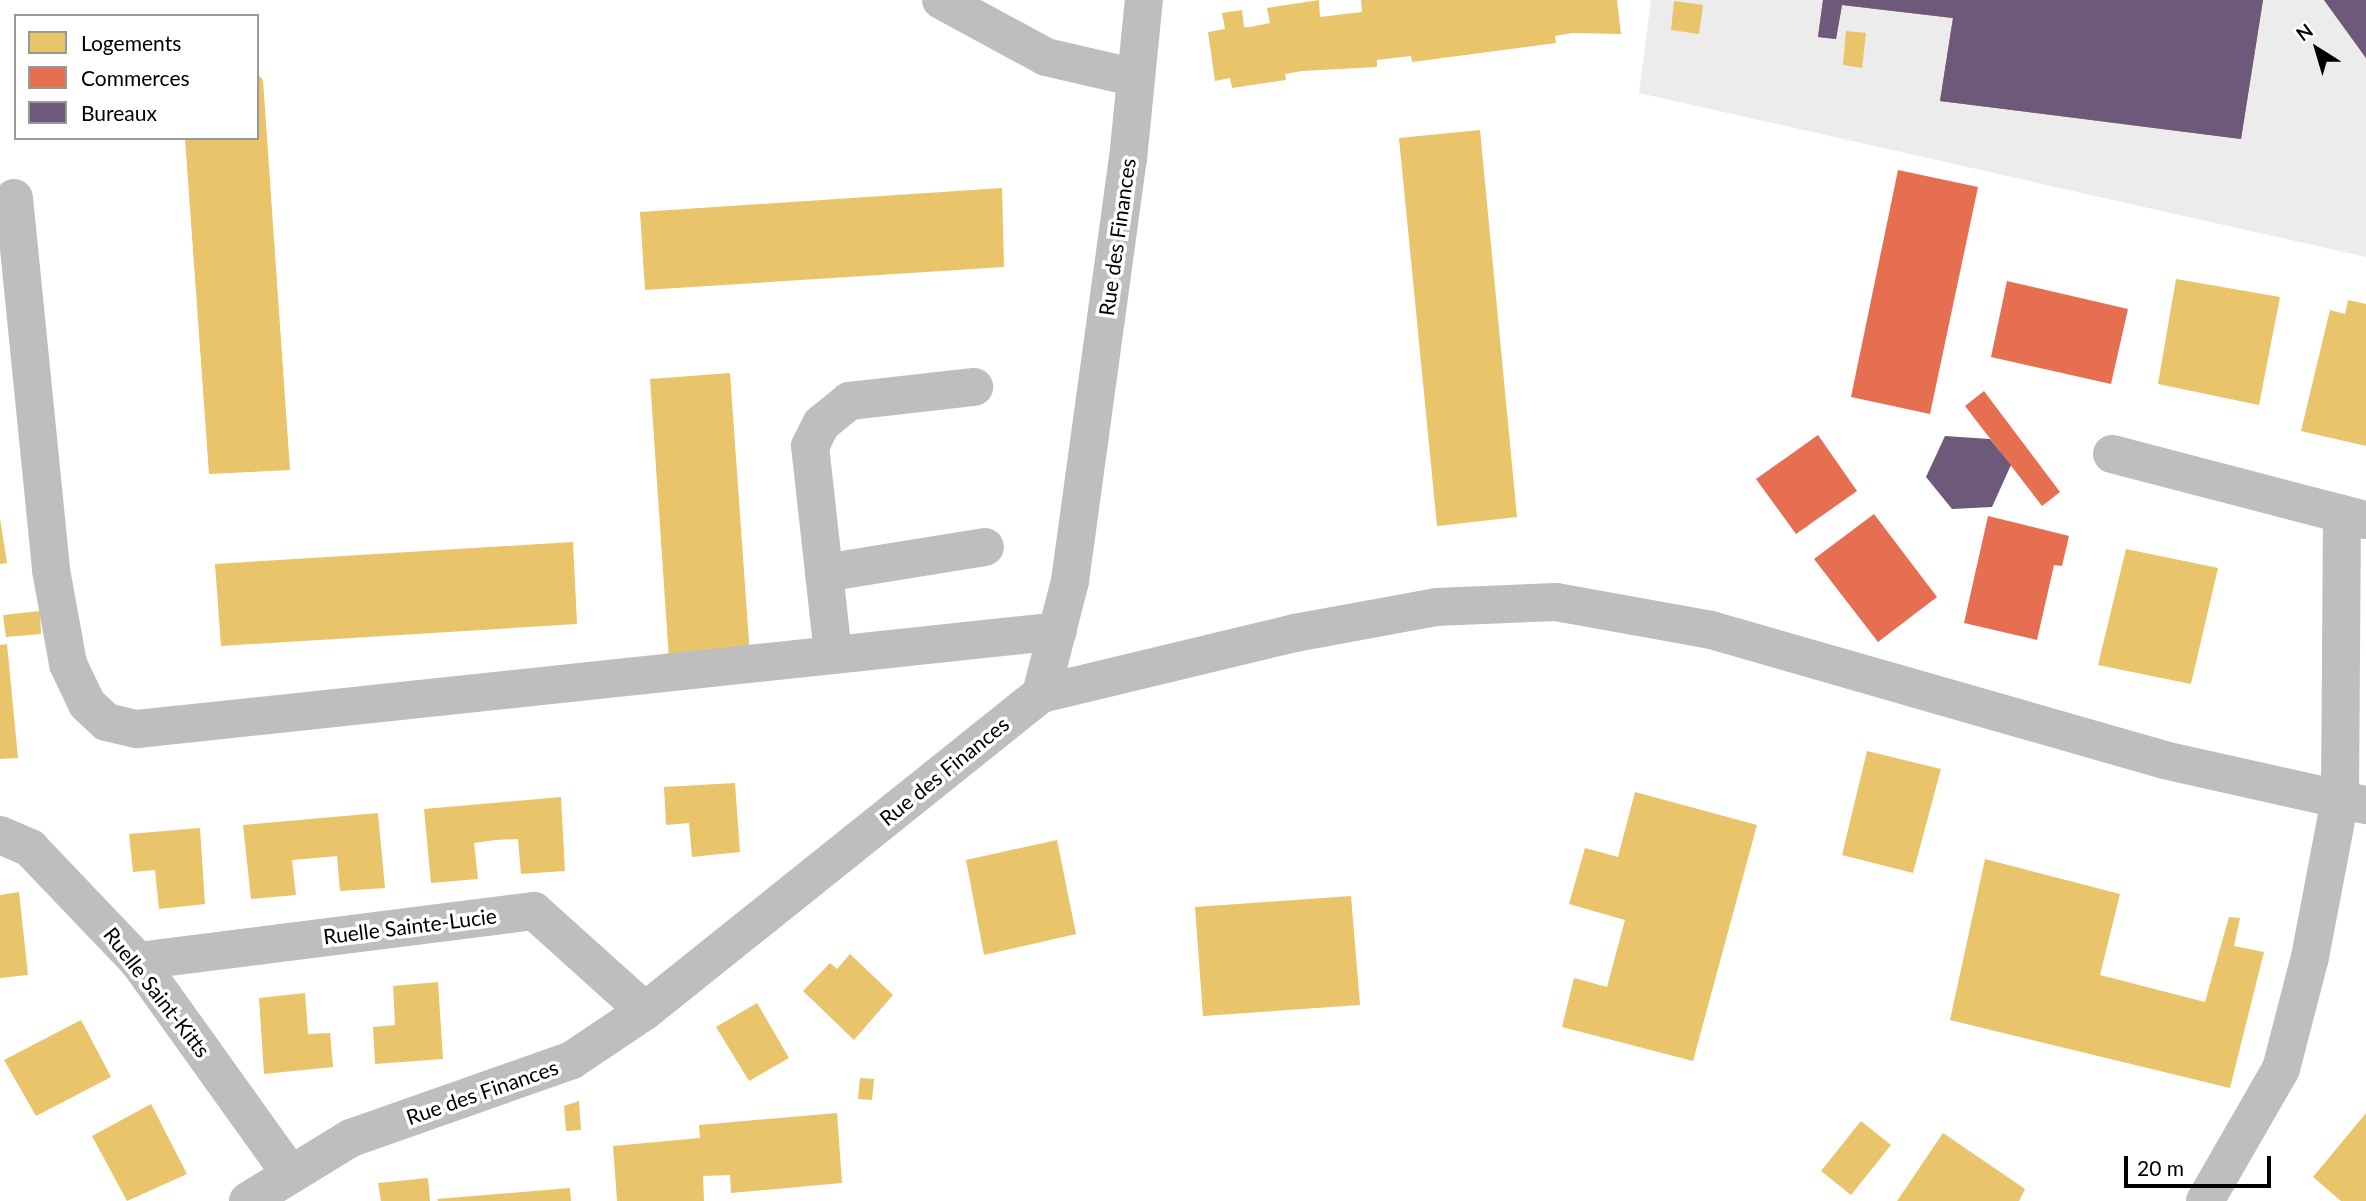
<!DOCTYPE html>
<html>
<head>
<meta charset="utf-8">
<style>
  body { margin:0 }
  #map { position:relative; width:2366px; height:1201px; overflow:hidden; background:#fff; font-family:Lato,sans-serif }
  div>[style] { position:absolute }
  .green>* { inset:0; background:#ececec }
  .homes>* { inset:0; background:#e9c46a }
  .shops>* { inset:0; background:#e76f51 }
  .offices>* { inset:0; background:#6d597a }
  .minor>* { height:38px; margin:-19px; padding:0 19px; transform-origin:19px; border-radius:19px; background:#bebebe }
  span { translate:-50% -50%; white-space:nowrap; text-align:center; line-height:1.15; -webkit-text-stroke:7px #fff; paint-order:stroke }
  .street-label { font-size:21px; color:#000 }
  .legend { position:absolute; left:14px; top:14px; width:245px; height:126px; box-sizing:border-box; background:#fff; border:2px solid #999; margin:0; padding:9px 12px; list-style:none; font-size:21px; color:#000 }
  .legend li { display:flex; align-items:center; gap:14px; height:35px }
  .legend b { width:35px; border:2px solid #999 }
  .north { position:absolute; left:2282px; top:14px; width:70px; height:70px; -webkit-text-stroke:5px #fff; paint-order:stroke; rotate:323deg; font-size:19px; font-weight:700; line-height:28px; text-align:center; color:#000 }
  .north::after { content:''; display:block; margin:auto; width:24px; height:32px; background:#000; clip-path:polygon(50% 0,100% 100%,50% 72%,0 100%) }
  .scale { position:absolute; left:2124px; top:1156px; width:147px; height:32px; box-sizing:border-box; border:4px solid #000; border-top:0; padding-left:9px; font-size:21px; line-height:24px; white-space:nowrap; color:#000; -webkit-text-stroke:5px #fff; paint-order:stroke }
</style>
</head>
<body>
<div id="map">
  <div class="green">
    <div style="clip-path:polygon(1651px 0,2366px 0,2366px 257px,1639px 93px)"></div>
  </div>
  <div class="homes">
    <div style="clip-path:polygon(1319px 0,1320px 17px,1362px 12px,1361px 0,1617px 0,1621px 34px,1572px 33px,1555px 36px,1556px 43px,1412px 62px,1411px 56px,1377px 60px,1377px 67px,1302px 71px,1285px 74px,1286px 80px,1232px 88px,1230px 78px,1215px 81px,1208px 32px,1225px 29px,1222px 13px,1242px 10px,1244px 27px,1250px 27px,1270px 23px,1267px 8px)"></div>
    <div style="clip-path:polygon(1674px 1px,1703px 5px,1699px 34px,1671px 30px)"></div>
    <div style="clip-path:polygon(1846px 31px,1866px 33px,1862px 68px,1843px 65px)"></div>
    <div style="clip-path:polygon(257px 73px,263px 80px,290px 470px,209px 474px,185px 138px,257px 138px)"></div>
    <div style="clip-path:polygon(1480px 130px,1517px 517px,1437px 526px,1399px 138px)"></div>
    <div style="clip-path:polygon(1002px 188px,1004px 267px,645px 290px,640px 212px)"></div>
    <div style="clip-path:polygon(2176px 279px,2280px 297px,2259px 405px,2158px 384px)"></div>
    <div style="clip-path:polygon(2348px 300px,2366px 304px,2366px 446px,2301px 431px,2330px 310px,2345px 314px)"></div>
    <div style="clip-path:polygon(730px 373px,750px 656px,669px 659px,650px 379px)"></div>
    <div style="clip-path:polygon(0 518px,7px 563px,0 564px)"></div>
    <div style="clip-path:polygon(573px 542px,577px 624px,221px 646px,215px 564px)"></div>
    <div style="clip-path:polygon(2126px 549px,2218px 568px,2191px 684px,2098px 665px)"></div>
    <div style="clip-path:polygon(40px 611px,41px 634px,6px 637px,3px 615px)"></div>
    <div style="clip-path:polygon(7px 644px,18px 758px,0 759px,0 645px)"></div>
    <div style="clip-path:polygon(1867px 751px,1941px 769px,1913px 873px,1842px 855px)"></div>
    <div style="clip-path:polygon(735px 783px,740px 852px,692px 857px,689px 823px,666px 825px,664px 787px)"></div>
    <div style="clip-path:polygon(1635px 792px,1757px 825px,1693px 1061px,1562px 1027px,1574px 978px,1607px 987px,1625px 920px,1569px 904px,1585px 848px,1618px 857px)"></div>
    <div style="clip-path:polygon(561px 797px,565px 871px,521px 874px,518px 839px,495px 840px,474px 843px,478px 879px,431px 883px,424px 809px)"></div>
    <div style="clip-path:polygon(378px 813px,385px 888px,340px 891px,337px 856px,316px 858px,292px 860px,296px 895px,251px 899px,243px 825px)"></div>
    <div style="clip-path:polygon(200px 828px,205px 904px,159px 909px,155px 870px,133px 872px,129px 834px)"></div>
    <div style="clip-path:polygon(1057px 840px,1076px 934px,984px 955px,966px 860px)"></div>
    <div style="clip-path:polygon(1985px 859px,2120px 894px,2100px 975px,2205px 1002px,2229px 917px,2240px 918px,2234px 946px,2264px 952px,2230px 1088px,1950px 1020px)"></div>
    <div style="clip-path:polygon(19px 892px,28px 975px,0 978px,0 895px)"></div>
    <div style="clip-path:polygon(1351px 896px,1360px 1005px,1203px 1016px,1195px 907px)"></div>
    <div style="clip-path:polygon(850px 954px,893px 995px,854px 1040px,803px 991px,830px 963px,837px 969px)"></div>
    <div style="clip-path:polygon(438px 982px,443px 1059px,375px 1064px,373px 1027px,395px 1025px,393px 986px)"></div>
    <div style="clip-path:polygon(305px 993px,308px 1034px,330px 1033px,333px 1067px,264px 1074px,259px 998px)"></div>
    <div style="clip-path:polygon(757px 1003px,789px 1058px,749px 1081px,716px 1027px)"></div>
    <div style="clip-path:polygon(81px 1020px,111px 1077px,36px 1116px,4px 1060px)"></div>
    <div style="clip-path:polygon(860px 1078px,874px 1079px,872px 1100px,858px 1099px)"></div>
    <div style="clip-path:polygon(579px 1101px,581px 1130px,566px 1131px,564px 1106px)"></div>
    <div style="clip-path:polygon(151px 1104px,187px 1174px,127px 1201px,92px 1136px)"></div>
    <div style="clip-path:polygon(837px 1113px,842px 1183px,731px 1193px,730px 1175px,703px 1176px,704px 1201px,617px 1201px,613px 1146px,700px 1138px,699px 1125px)"></div>
    <div style="clip-path:polygon(2366px 1113px,2366px 1201px,2341px 1201px,2313px 1177px)"></div>
    <div style="clip-path:polygon(1861px 1121px,1891px 1145px,1851px 1195px,1821px 1171px)"></div>
    <div style="clip-path:polygon(1943px 1133px,2025px 1189px,2019px 1201px,1897px 1201px)"></div>
    <div style="clip-path:polygon(428px 1178px,430px 1201px,381px 1201px,378px 1183px)"></div>
    <div style="clip-path:polygon(570px 1188px,571px 1201px,438px 1201px,437px 1199px)"></div>
  </div>
  <div class="shops">
    <div style="clip-path:polygon(1823px 0,2263px 0,2241px 139px,1940px 101px,1953px 18px,1842px 5px,1836px 39px,1818px 37px)"></div>
    <div style="clip-path:polygon(2324px 0,2366px 0,2366px 58px)"></div>
    <div style="clip-path:polygon(1898px 170px,1978px 187px,1930px 414px,1851px 397px)"></div>
    <div style="clip-path:polygon(2007px 281px,2128px 309px,2111px 384px,1991px 357px)"></div>
    <div style="clip-path:polygon(1984px 391px,2060px 492px,2042px 506px,1965px 406px)"></div>
    <div style="clip-path:polygon(1818px 435px,1857px 491px,1796px 534px,1756px 479px)"></div>
    <div style="clip-path:polygon(1874px 514px,1937px 597px,1878px 642px,1814px 559px)"></div>
    <div style="clip-path:polygon(1988px 516px,2069px 536px,2062px 566px,2054px 565px,2037px 640px,1964px 623px)"></div>
  </div>
  <div class="offices">
    <div style="clip-path:polygon(1823px 0,2263px 0,2241px 139px,1940px 101px,1953px 18px,1842px 5px,1836px 39px,1818px 37px)"></div>
    <div style="clip-path:polygon(2324px 0,2366px 0,2366px 58px)"></div>
    <div style="clip-path:polygon(1945px 436px,1990px 439px,2011px 465px,1992px 507px,1952px 509px,1926px 477px)"></div>
  </div>
  <div class="minor">
    <div style="left:941px;top:0;width:119px;rotate:28.5deg"></div>
    <div style="left:1046px;top:57px;width:92px;rotate:13.1deg"></div>
    <div style="left:14px;top:198px;width:374px;rotate:84.3deg"></div>
    <div style="left:51px;top:570px;width:96px;rotate:79.7deg"></div>
    <div style="left:68px;top:664px;width:44px;rotate:64.6deg"></div>
    <div style="left:87px;top:704px;width:26px;rotate:43deg"></div>
    <div style="left:106px;top:722px;width:32px;rotate:13deg"></div>
    <div style="left:137px;top:729px;width:926px;rotate:-6.07deg"></div>
    <div style="left:2112px;top:454px;width:262px;rotate:14.6deg"></div>
    <div style="left:824px;top:573px;width:163px;rotate:-9.2deg"></div>
    <div style="left:833px;top:654px;width:209px;rotate:-96.3deg"></div>
    <div style="left:810px;top:446px;width:25px;rotate:-63deg"></div>
    <div style="left:821px;top:424px;width:36px;rotate:-39deg"></div>
    <div style="left:849px;top:401px;width:126px;rotate:-6.4deg"></div>
    <div style="left:1041px;top:694px;width:261px;rotate:-13.5deg"></div>
    <div style="left:1295px;top:633px;width:143px;rotate:-10.4deg"></div>
    <div style="left:1436px;top:607px;width:120px;rotate:-2.4deg"></div>
    <div style="left:1556px;top:602px;width:158px;rotate:10.2deg"></div>
    <div style="left:1711px;top:630px;width:471px;rotate:16deg"></div>
    <div style="left:2164px;top:760px;width:207px;rotate:12.6deg"></div>
    <div style="left:0;top:835px;width:33px;rotate:23deg"></div>
    <div style="left:30px;top:848px;width:156px;rotate:46.3deg"></div>
    <div style="left:138px;top:961px;width:261px;rotate:54.4deg"></div>
    <div style="left:138px;top:961px;width:399px;rotate:-7.2deg"></div>
    <div style="left:534px;top:911px;width:149px;rotate:42deg"></div>
    <div style="left:248px;top:1201px;width:121px;rotate:-31.5deg"></div>
    <div style="left:351px;top:1138px;width:234px;rotate:-19.4deg"></div>
    <div style="left:572px;top:1060px;width:88px;rotate:-33.9deg"></div>
    <div style="left:645px;top:1011px;width:507px;rotate:-38.68deg"></div>
    <div style="left:1041px;top:694px;width:117px;rotate:-75.6deg"></div>
    <div style="left:1070px;top:581px;width:426px;rotate:-82.2deg"></div>
    <div style="left:1128px;top:159px;width:160px;rotate:-84.3deg"></div>
    <div style="left:2205px;top:1201px;width:152px;rotate:-60.1deg"></div>
    <div style="left:2281px;top:1069px;width:116px;rotate:-75.5deg"></div>
    <div style="left:2310px;top:957px;width:161px;rotate:-79.2deg"></div>
    <div style="left:2340px;top:799px;width:285px;rotate:-89.6deg"></div>
  </div>
  <div class="street-label">
    <span style="left:1117px;top:237px;rotate:-82deg">Rue des Finances</span>
    <span style="left:944px;top:771px;rotate:-39deg">Rue des Finances</span>
    <span style="left:410px;top:926px;rotate:-7deg">Ruelle Sainte-Lucie</span>
    <span style="left:157px;top:992px;rotate:52deg">Ruelle Saint-Kitts</span>
    <span style="left:482px;top:1092px;rotate:-19deg">Rue des Finances</span>
  </div>
  <ul class="legend">
  <li><b style="height:19px;background:#e9c46a"></b>Logements</li>
  <li><b style="height:19px;background:#e76f51"></b>Commerces</li>
  <li><b style="height:19px;background:#6d597a"></b>Bureaux</li>
  </ul>
  <div class="north">N</div>
  <div class="scale">20 m</div>
</div>
</body>
</html>
